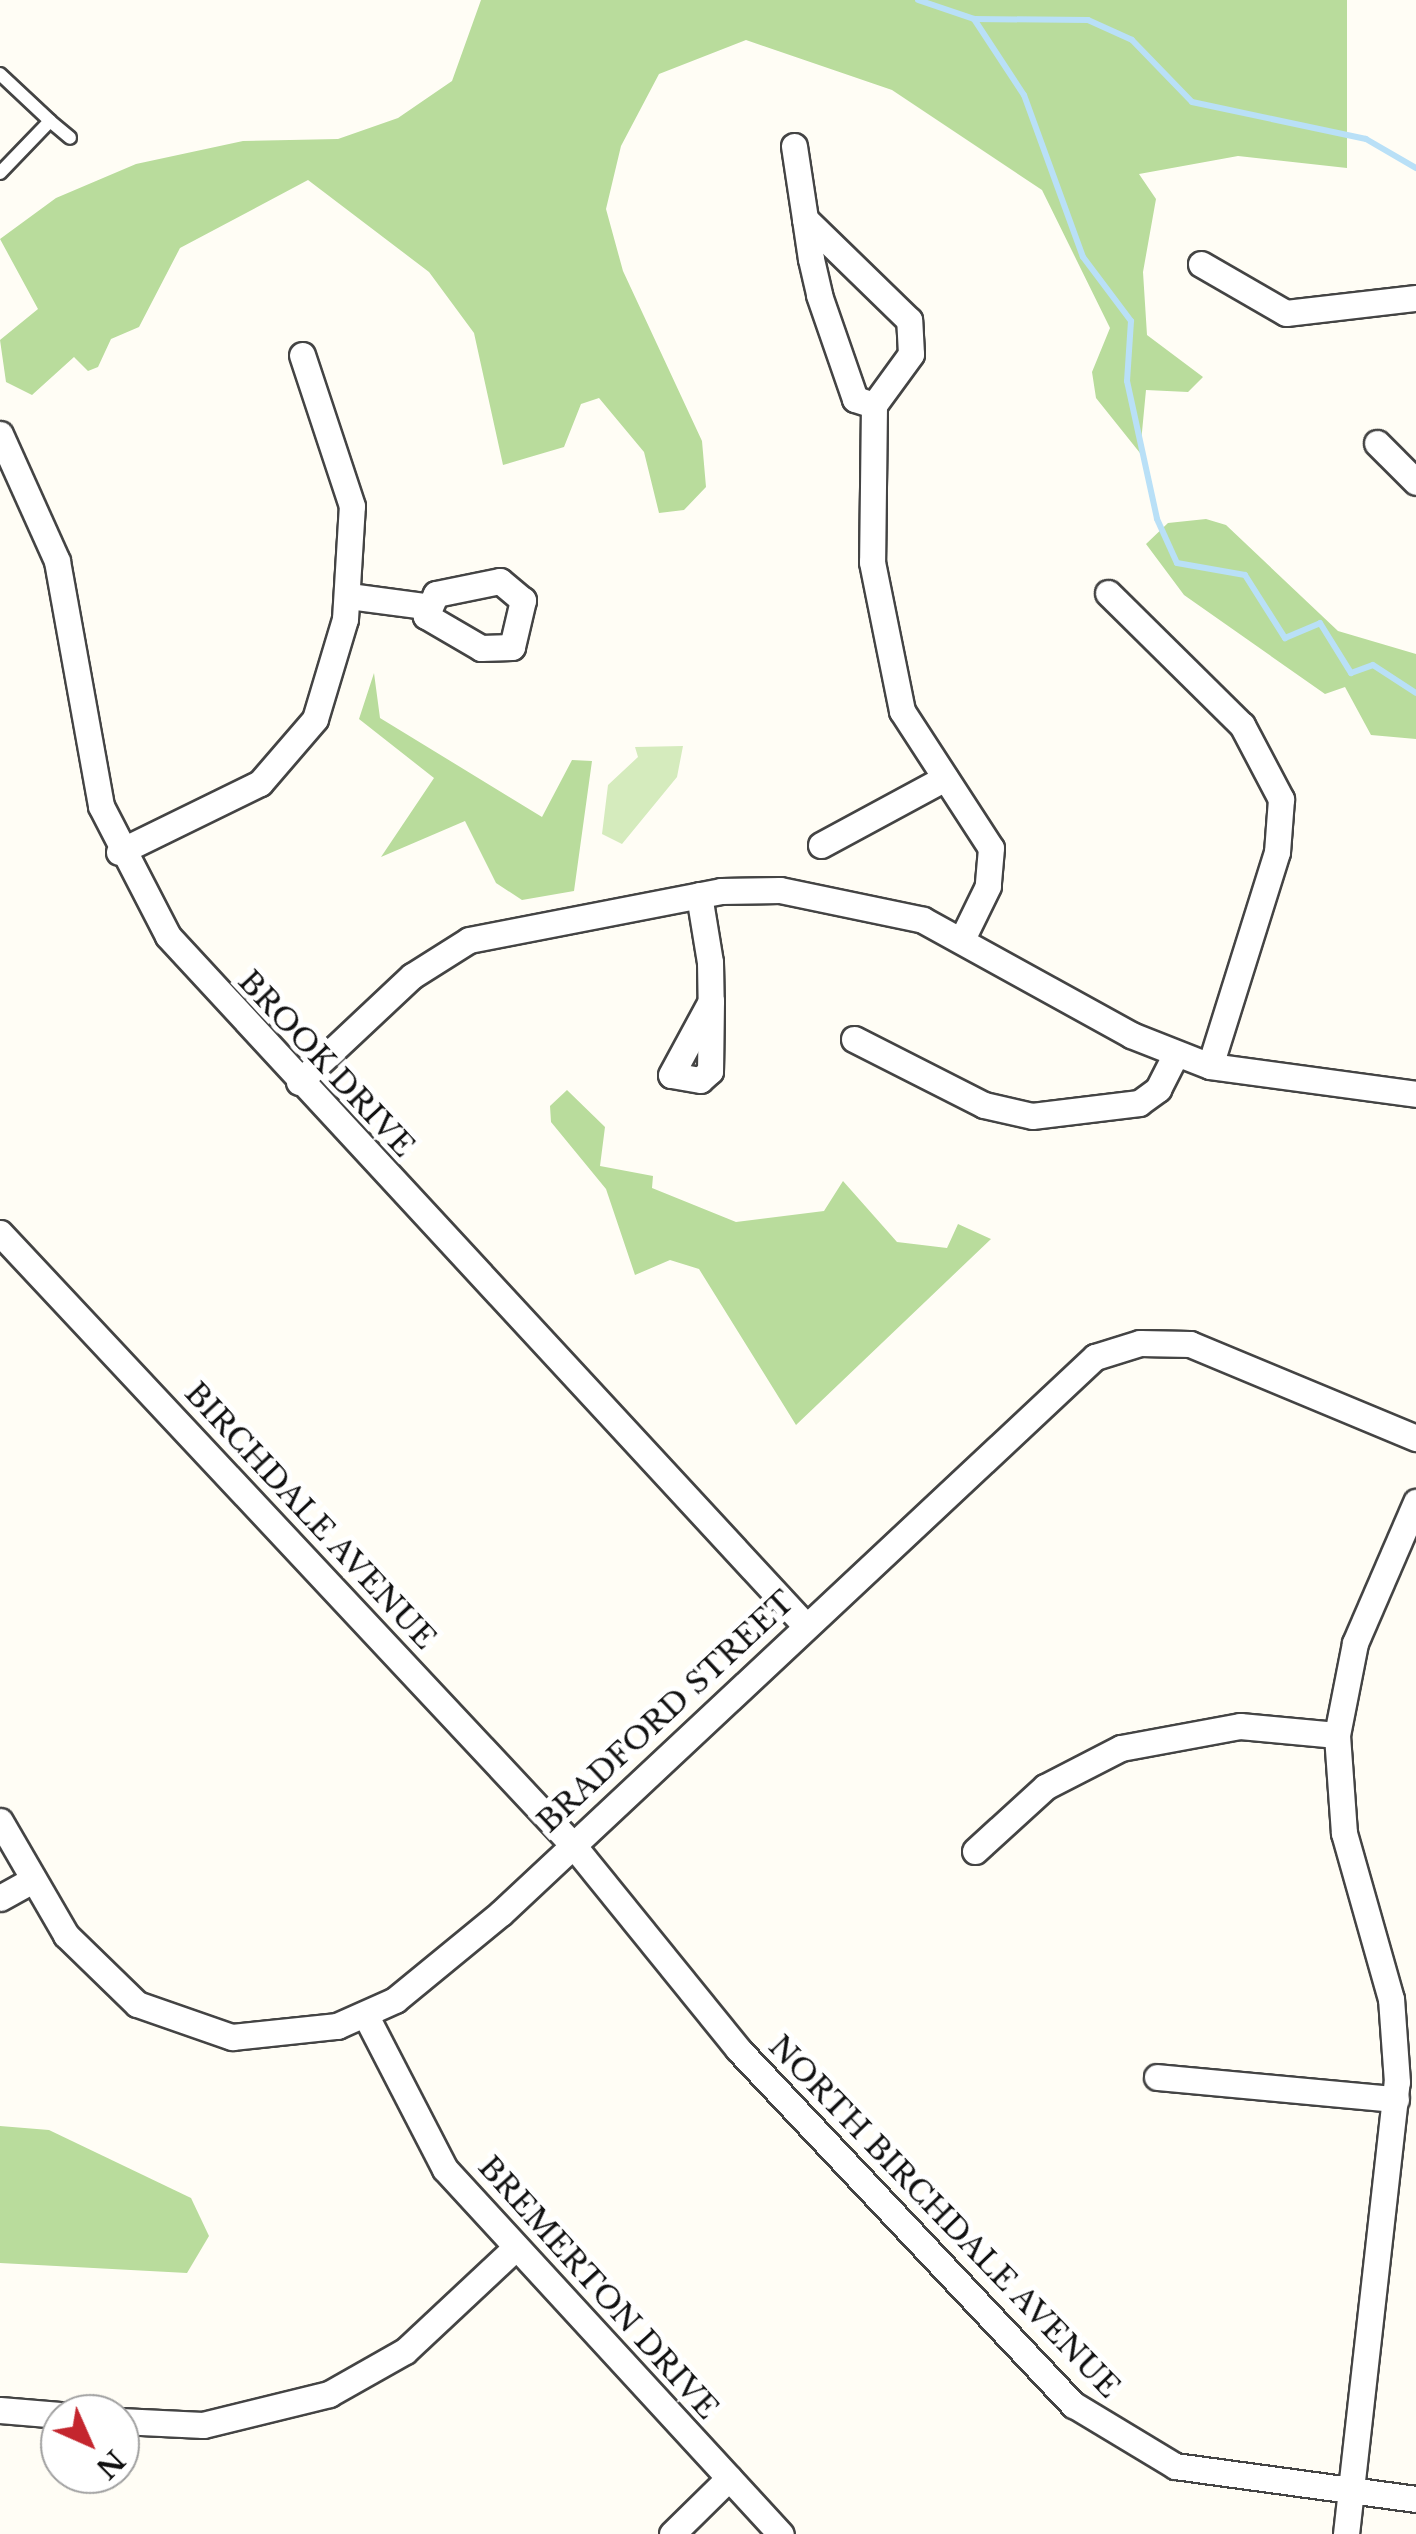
<!DOCTYPE html>
<html>
<head>
<meta charset="utf-8">
<style>
  body { margin:0 }
  #map { position:relative; width:1416px; height:2534px; overflow:hidden; background:#fffdf5; font-family:"Libre Baskerville",serif }
  div>[style] { position:absolute }
  .green>* { inset:0; background:#d5ebbd }
  .forest>* { inset:0; background:#b9dc9c }
  .stream>* { height:6px; margin:-3px; padding:0 3px; transform-origin:3px; border-radius:3px; background:#b9e0f7 }
  .roads { filter:drop-shadow(2px 0 #444) drop-shadow(-2px 0 #444) drop-shadow(0 2px #444) drop-shadow(0 -2px #444) }
  .lane>* { height:12px; margin:-6px; padding:0 6px; transform-origin:6px; border-radius:6px; background:#fff }
  .street>* { height:25px; margin:-12.5px; padding:0 12.5px; transform-origin:12.5px; border-radius:12.5px; background:#fff }
  span { translate:-50% -50%; white-space:nowrap; text-align:center; line-height:1.15; -webkit-text-stroke:10px #fff; paint-order:stroke }
  .street-label { font-size:30px; color:#111 }
  .north { position:absolute; left:40px; top:2394px; width:100px; height:100px; box-sizing:border-box; background:#fff; border:2px solid #a0a0a0; border-radius:50%; rotate:135deg; font-size:28px; font-weight:700; line-height:40px; text-align:center; color:#111 }
  .north::after { content:''; display:block; margin:auto; width:35px; height:45px; background:#c4262e; clip-path:polygon(50% 0,100% 100%,50% 72%,0 100%) }
</style>
</head>
<body>
<div id="map">
  <div class="green">
    <div style="clip-path:polygon(683px 746px,677px 777px,622px 844px,602px 834px,608px 785px,638px 757px,635px 747px)"></div>
  </div>
  <div class="forest">
    <div style="clip-path:polygon(481px 0,1347px 0,1347px 168px,1238px 156px,1139px 174px,1156px 199px,1143px 272px,1147px 335px,1203px 377px,1188px 392px,1146px 390px,1140px 453px,1096px 398px,1092px 372px,1110px 328px,1042px 190px,892px 90px,746px 40px,659px 74px,621px 146px,606px 209px,623px 271px,702px 441px,706px 487px,684px 510px,659px 513px,644px 452px,599px 398px,581px 404px,564px 447px,503px 465px,474px 333px,429px 272px,308px 180px,180px 248px,139px 327px,111px 339px,98px 367px,88px 371px,74px 357px,32px 395px,6px 382px,0 340px,38px 309px,0 239px,56px 198px,136px 164px,243px 141px,338px 139px,398px 118px,452px 81px)"></div>
    <div style="clip-path:polygon(1206px 519px,1226px 525px,1338px 631px,1416px 654px,1416px 739px,1371px 735px,1345px 687px,1325px 694px,1184px 595px,1146px 544px,1168px 523px)"></div>
    <div style="clip-path:polygon(374px 673px,380px 718px,542px 817px,572px 760px,592px 761px,574px 891px,522px 900px,496px 883px,465px 821px,381px 857px,434px 778px,359px 719px)"></div>
    <div style="clip-path:polygon(567px 1090px,605px 1127px,600px 1166px,653px 1176px,652px 1188px,736px 1222px,824px 1211px,843px 1181px,897px 1242px,947px 1248px,958px 1224px,991px 1239px,796px 1425px,699px 1269px,670px 1260px,635px 1275px,606px 1189px,551px 1122px,550px 1106px)"></div>
    <div style="clip-path:polygon(0 2126px,49px 2130px,191px 2198px,209px 2236px,187px 2273px,0 2263px)"></div>
  </div>
  <div class="stream">
    <div style="left:918px;top:0;width:59px;rotate:18.7deg"></div>
    <div style="left:974px;top:19px;width:114px;rotate:0.5deg"></div>
    <div style="left:1088px;top:20px;width:48px;rotate:24.4deg"></div>
    <div style="left:1132px;top:40px;width:86px;rotate:45.9deg"></div>
    <div style="left:1192px;top:102px;width:178px;rotate:12deg"></div>
    <div style="left:1366px;top:139px;width:58px;rotate:30.1deg"></div>
    <div style="left:974px;top:19px;width:91px;rotate:56.7deg"></div>
    <div style="left:1024px;top:95px;width:172px;rotate:70deg"></div>
    <div style="left:1083px;top:257px;width:80px;rotate:53.1deg"></div>
    <div style="left:1131px;top:321px;width:60px;rotate:93.8deg"></div>
    <div style="left:1127px;top:381px;width:141px;rotate:77.7deg"></div>
    <div style="left:1157px;top:519px;width:48px;rotate:65.6deg"></div>
    <div style="left:1177px;top:563px;width:69px;rotate:10deg"></div>
    <div style="left:1245px;top:575px;width:75px;rotate:57.6deg"></div>
    <div style="left:1285px;top:638px;width:38px;rotate:-23deg"></div>
    <div style="left:1320px;top:623px;width:59px;rotate:58.2deg"></div>
    <div style="left:1351px;top:673px;width:23px;rotate:-20deg"></div>
    <div style="left:1373px;top:665px;width:51px;rotate:33.1deg"></div>
  </div>
  <div class="roads">
    <div class="lane">
      <div style="left:0;top:74px;width:69px;rotate:43.2deg"></div>
      <div style="left:0;top:173px;width:72px;rotate:-46.1deg"></div>
      <div style="left:50px;top:121px;width:26px;rotate:40deg"></div>
    </div>
    <div class="street">
      <div style="left:794px;top:146px;width:74px;rotate:81.4deg"></div>
      <div style="left:805px;top:219px;width:40px;rotate:81.5deg"></div>
      <div style="left:811px;top:259px;width:37px;rotate:77deg"></div>
      <div style="left:819px;top:295px;width:110px;rotate:70.9deg"></div>
      <div style="left:855px;top:399px;width:20px;rotate:18deg"></div>
      <div style="left:874px;top:405px;width:63px;rotate:-54deg"></div>
      <div style="left:911px;top:354px;width:34px;rotate:-93deg"></div>
      <div style="left:909px;top:320px;width:145px;rotate:-135.8deg"></div>
      <div style="left:1201px;top:264px;width:98px;rotate:30deg"></div>
      <div style="left:1286px;top:313px;width:131px;rotate:-6.6deg"></div>
      <div style="left:874px;top:405px;width:157px;rotate:90.7deg"></div>
      <div style="left:872px;top:562px;width:152px;rotate:78.6deg"></div>
      <div style="left:902px;top:711px;width:163px;rotate:57deg"></div>
      <div style="left:991px;top:848px;width:38px;rotate:95deg"></div>
      <div style="left:988px;top:886px;width:57px;rotate:116.1deg"></div>
      <div style="left:0;top:434px;width:139px;rotate:65.8deg"></div>
      <div style="left:57px;top:561px;width:249px;rotate:79.8deg"></div>
      <div style="left:101px;top:806px;width:146px;rotate:62.7deg"></div>
      <div style="left:168px;top:936px;width:938px;rotate:47.25deg"></div>
      <div style="left:1377px;top:443px;width:55px;rotate:45deg"></div>
      <div style="left:500px;top:581px;width:30px;rotate:40deg"></div>
      <div style="left:523px;top:600px;width:48px;rotate:103.2deg"></div>
      <div style="left:512px;top:647px;width:31px;rotate:178deg"></div>
      <div style="left:481px;top:648px;width:64px;rotate:-149.8deg"></div>
      <div style="left:426px;top:616px;width:24px;rotate:-66deg"></div>
      <div style="left:436px;top:594px;width:65px;rotate:-11.5deg"></div>
      <div style="left:1108px;top:593px;width:188px;rotate:44.6deg"></div>
      <div style="left:1242px;top:725px;width:84px;rotate:62.2deg"></div>
      <div style="left:1281px;top:799px;width:53px;rotate:94.3deg"></div>
      <div style="left:1277px;top:852px;width:224px;rotate:107.4deg"></div>
      <div style="left:349px;top:596px;width:77px;rotate:7.5deg"></div>
      <div style="left:821px;top:845px;width:141px;rotate:-28.4deg"></div>
      <div style="left:119px;top:852px;width:157px;rotate:-26.1deg"></div>
      <div style="left:260px;top:783px;width:84px;rotate:-49.3deg"></div>
      <div style="left:315px;top:719px;width:104px;rotate:-73.3deg"></div>
      <div style="left:345px;top:619px;width:113px;rotate:-86.5deg"></div>
      <div style="left:352px;top:506px;width:159px;rotate:-108.3deg"></div>
      <div style="left:699px;top:895px;width:68px;rotate:80.7deg"></div>
      <div style="left:710px;top:962px;width:39px;rotate:89deg"></div>
      <div style="left:711px;top:1001px;width:70px;rotate:90.8deg"></div>
      <div style="left:710px;top:1071px;width:13px;rotate:138deg"></div>
      <div style="left:700px;top:1080px;width:29px;rotate:-170deg"></div>
      <div style="left:671px;top:1075px;width:84px;rotate:-61.6deg"></div>
      <div style="left:854px;top:1039px;width:146px;rotate:26.9deg"></div>
      <div style="left:984px;top:1105px;width:49px;rotate:12.9deg"></div>
      <div style="left:1032px;top:1116px;width:108px;rotate:-6.9deg"></div>
      <div style="left:1139px;top:1103px;width:24px;rotate:-36deg"></div>
      <div style="left:1158px;top:1089px;width:39px;rotate:-63deg"></div>
      <div style="left:299px;top:1082px;width:155px;rotate:-43.2deg"></div>
      <div style="left:412px;top:976px;width:67px;rotate:-32.3deg"></div>
      <div style="left:469px;top:940px;width:257px;rotate:-11deg"></div>
      <div style="left:721px;top:891px;width:59px;rotate:-1deg"></div>
      <div style="left:780px;top:890px;width:146px;rotate:11.8deg"></div>
      <div style="left:923px;top:920px;width:238px;rotate:28.9deg"></div>
      <div style="left:1131px;top:1035px;width:85px;rotate:21.4deg"></div>
      <div style="left:1210px;top:1066px;width:208px;rotate:7.7deg"></div>
      <div style="left:0;top:1233px;width:838px;rotate:46.89deg"></div>
      <div style="left:573px;top:1845px;width:262px;rotate:51deg"></div>
      <div style="left:738px;top:2049px;width:490px;rotate:46.7deg"></div>
      <div style="left:1074px;top:2405px;width:118px;rotate:31.1deg"></div>
      <div style="left:1175px;top:2466px;width:243px;rotate:7.8deg"></div>
      <div style="left:0;top:1821px;width:132px;rotate:59.9deg"></div>
      <div style="left:66px;top:1935px;width:99px;rotate:44.2deg"></div>
      <div style="left:137px;top:2004px;width:101px;rotate:19.2deg"></div>
      <div style="left:232px;top:2037px;width:106px;rotate:-6deg"></div>
      <div style="left:337px;top:2026px;width:64px;rotate:-24.1deg"></div>
      <div style="left:395px;top:2000px;width:137px;rotate:-39.4deg"></div>
      <div style="left:501px;top:1913px;width:814px;rotate:-43.11deg"></div>
      <div style="left:1095px;top:1357px;width:47px;rotate:-17.3deg"></div>
      <div style="left:1140px;top:1343px;width:50px;rotate:1.1deg"></div>
      <div style="left:1190px;top:1344px;width:245px;rotate:22.6deg"></div>
      <div style="left:975px;top:1851px;width:95px;rotate:-42.4deg"></div>
      <div style="left:1045px;top:1787px;width:85px;rotate:-27.2deg"></div>
      <div style="left:1121px;top:1748px;width:121px;rotate:-10.5deg"></div>
      <div style="left:1240px;top:1726px;width:97px;rotate:5.3deg"></div>
      <div style="left:0;top:1898px;width:38px;rotate:-29deg"></div>
      <div style="left:366px;top:2016px;width:172px;rotate:62.7deg"></div>
      <div style="left:445px;top:2169px;width:496px;rotate:47.4deg"></div>
      <div style="left:1157px;top:2077px;width:240px;rotate:5.3deg"></div>
      <div style="left:0;top:2410px;width:60px;rotate:4.8deg"></div>
      <div style="left:120px;top:2421px;width:83px;rotate:2.8deg"></div>
      <div style="left:203px;top:2425px;width:130px;rotate:-13.8deg"></div>
      <div style="left:329px;top:2394px;width:87px;rotate:-29.5deg"></div>
      <div style="left:405px;top:2351px;width:148px;rotate:-43.1deg"></div>
      <div style="left:672px;top:2534px;width:80px;rotate:-44.5deg"></div>
      <div style="left:1346px;top:2534px;width:455px;rotate:-83.6deg"></div>
      <div style="left:1397px;top:2082px;width:83px;rotate:-94.1deg"></div>
      <div style="left:1391px;top:1999px;width:173px;rotate:-105.8deg"></div>
      <div style="left:1344px;top:1833px;width:98px;rotate:-94.1deg"></div>
      <div style="left:1337px;top:1735px;width:94px;rotate:-78.9deg"></div>
      <div style="left:1355px;top:1643px;width:154px;rotate:-66.6deg"></div>
    </div>
  </div>
  <div class="street-label">
    <span style="left:326px;top:1064px;rotate:47deg">BROOK DRIVE</span>
    <span style="left:310px;top:1516px;rotate:47deg">BIRCHDALE AVENUE</span>
    <span style="left:666px;top:1712px;rotate:-43deg">BRADFORD STREET</span>
    <span style="left:944px;top:2217px;rotate:46deg">NORTH BIRCHDALE AVENUE</span>
    <span style="left:598px;top:2288px;rotate:48deg">BREMERTON DRIVE</span>
  </div>
  <div class="north">N</div>
</div>
</body>
</html>
